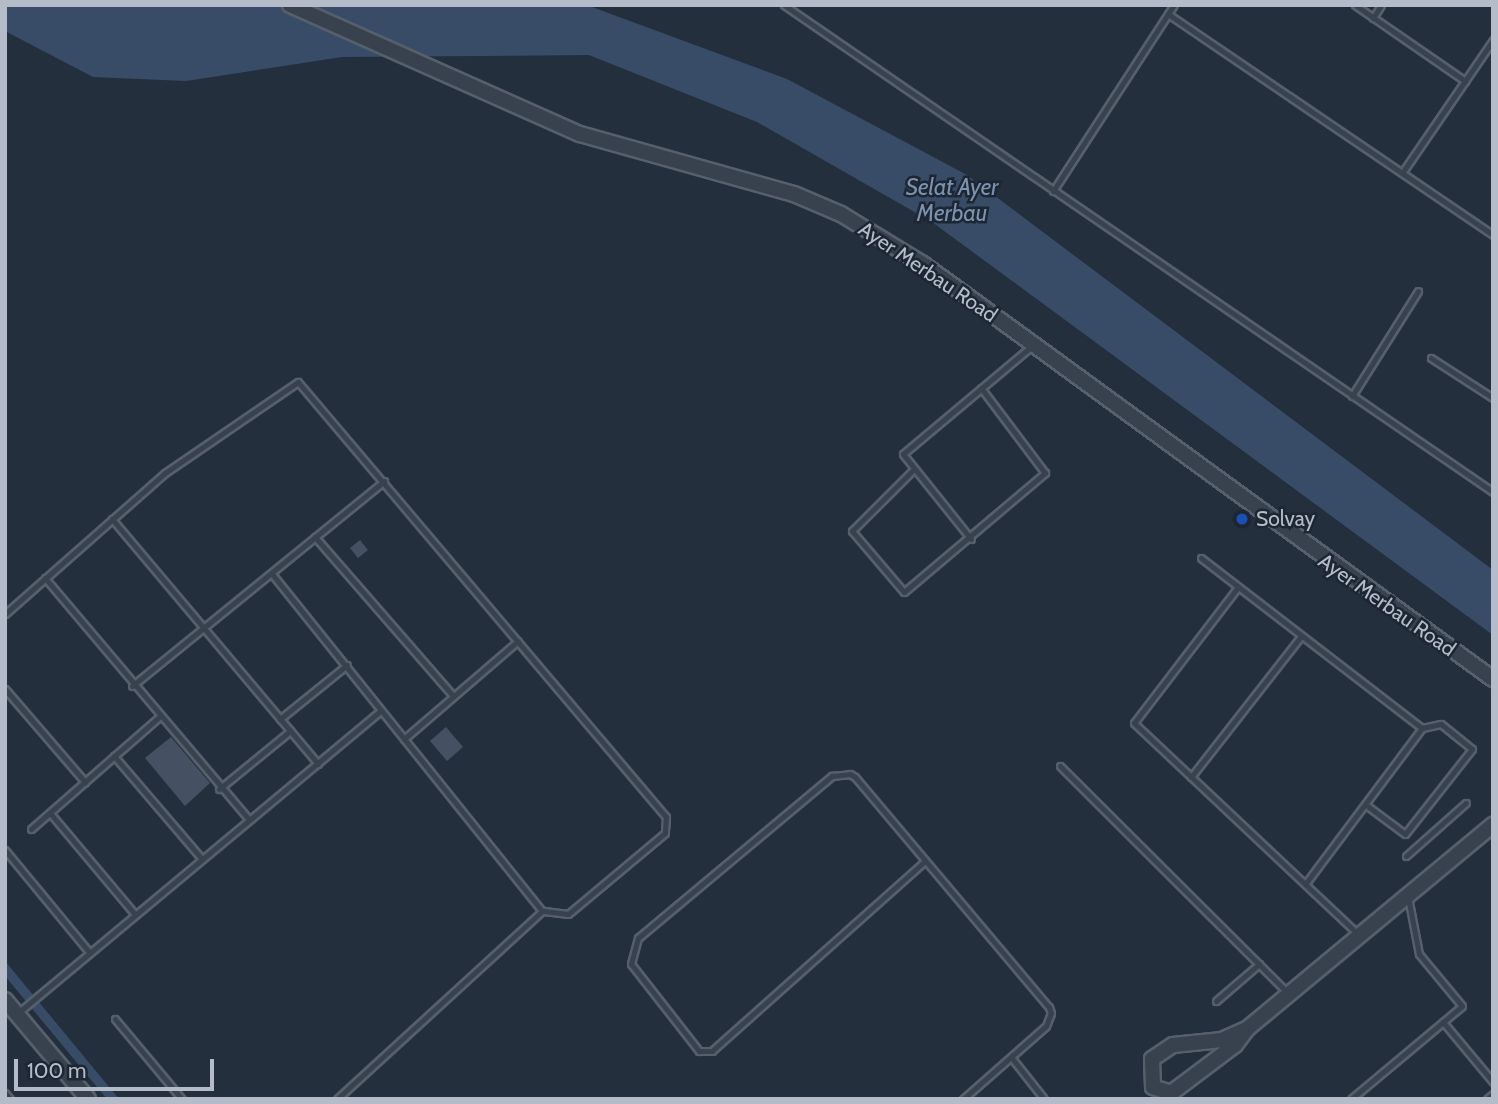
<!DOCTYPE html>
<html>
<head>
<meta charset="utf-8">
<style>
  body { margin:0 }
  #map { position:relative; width:1498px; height:1104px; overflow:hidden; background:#242f3e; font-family:Cabin,sans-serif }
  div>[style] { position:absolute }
  .water>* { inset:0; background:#394c67 }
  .building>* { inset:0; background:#455162 }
  .roads { filter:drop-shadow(2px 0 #565f6c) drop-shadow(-2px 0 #565f6c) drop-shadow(0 2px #565f6c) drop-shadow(0 -2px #565f6c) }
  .service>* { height:5px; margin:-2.5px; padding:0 2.5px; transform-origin:2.5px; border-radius:2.5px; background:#38414e }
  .tertiary>* { height:14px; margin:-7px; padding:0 7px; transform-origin:7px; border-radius:7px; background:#38414e }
  .dots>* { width:19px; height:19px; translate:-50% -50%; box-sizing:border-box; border:4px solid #1d2633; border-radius:50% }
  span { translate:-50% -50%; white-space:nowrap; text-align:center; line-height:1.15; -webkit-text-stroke:5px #1d2633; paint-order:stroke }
  .street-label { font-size:21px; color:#b4bcc9 }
  .poi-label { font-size:21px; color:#b4bcc9 }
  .left { translate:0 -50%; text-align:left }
  .water-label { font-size:23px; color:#7c92b1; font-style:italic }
  .frame { position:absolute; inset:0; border:7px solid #b4bcc9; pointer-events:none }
  .scale { position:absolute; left:14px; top:1059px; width:200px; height:32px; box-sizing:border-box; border:4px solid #b4bcc9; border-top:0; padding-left:9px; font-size:21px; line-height:24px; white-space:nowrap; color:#b4bcc9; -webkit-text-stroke:5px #1d2633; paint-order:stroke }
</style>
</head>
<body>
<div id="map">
  <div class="water">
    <div style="clip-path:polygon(5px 5px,592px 7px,787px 79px,967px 175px,1493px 570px,1493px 635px,932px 222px,757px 122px,589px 55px,342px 57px,186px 81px,93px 77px,5px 31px)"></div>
    <div style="clip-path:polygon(5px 961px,119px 1099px,107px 1099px,5px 976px)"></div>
  </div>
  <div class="building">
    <div style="clip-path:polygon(360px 540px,368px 550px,358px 558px,350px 548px)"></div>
    <div style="clip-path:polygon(446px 727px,463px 747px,447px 761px,430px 741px)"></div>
    <div style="clip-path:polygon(171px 737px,210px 783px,185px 806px,145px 758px)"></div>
  </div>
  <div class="roads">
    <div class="service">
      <div style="left:784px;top:5px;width:860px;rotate:34.48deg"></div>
      <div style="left:1355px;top:5px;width:134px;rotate:34.6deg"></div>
      <div style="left:1168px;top:14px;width:393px;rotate:34.2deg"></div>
      <div style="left:1373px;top:18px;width:15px;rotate:-58deg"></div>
      <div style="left:1402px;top:173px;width:161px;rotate:-55.6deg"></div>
      <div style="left:1053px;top:191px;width:222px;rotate:-57deg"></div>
      <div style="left:1431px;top:358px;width:74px;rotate:32.8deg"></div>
      <div style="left:1352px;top:396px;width:124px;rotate:-57.8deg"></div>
      <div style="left:912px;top:471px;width:85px;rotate:135deg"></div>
      <div style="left:852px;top:531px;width:80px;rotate:49.6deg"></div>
      <div style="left:904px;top:592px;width:185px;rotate:-40.2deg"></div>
      <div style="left:1045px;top:473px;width:106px;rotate:-127deg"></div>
      <div style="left:112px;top:519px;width:320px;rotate:49.9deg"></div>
      <div style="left:315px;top:537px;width:211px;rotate:49deg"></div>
      <div style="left:971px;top:539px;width:109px;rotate:-128.7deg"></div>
      <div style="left:903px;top:454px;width:170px;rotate:-40deg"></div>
      <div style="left:1201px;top:558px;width:279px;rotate:37.6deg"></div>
      <div style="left:45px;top:578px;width:314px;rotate:49.8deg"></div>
      <div style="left:1238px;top:587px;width:171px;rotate:127.4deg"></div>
      <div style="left:1134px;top:723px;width:308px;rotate:43.3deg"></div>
      <div style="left:5px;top:614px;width:213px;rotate:-41.4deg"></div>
      <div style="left:165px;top:473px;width:161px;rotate:-34.4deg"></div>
      <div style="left:298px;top:382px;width:570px;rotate:49.77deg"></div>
      <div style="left:666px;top:817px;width:16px;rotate:94deg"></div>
      <div style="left:665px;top:833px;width:126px;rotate:140.1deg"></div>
      <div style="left:568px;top:914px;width:26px;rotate:-173deg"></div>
      <div style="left:542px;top:911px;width:432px;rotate:-128.7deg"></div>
      <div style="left:132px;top:686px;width:325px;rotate:-39.1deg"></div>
      <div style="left:5px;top:689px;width:123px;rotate:49.3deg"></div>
      <div style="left:280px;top:719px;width:86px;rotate:-38.9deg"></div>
      <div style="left:404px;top:739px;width:150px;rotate:-40.7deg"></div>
      <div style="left:114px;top:756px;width:134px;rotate:49.5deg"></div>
      <div style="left:1060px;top:766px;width:323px;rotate:44.9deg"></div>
      <div style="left:1191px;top:777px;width:179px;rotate:-52deg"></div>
      <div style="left:219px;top:789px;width:92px;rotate:-39.2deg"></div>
      <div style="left:50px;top:813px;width:131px;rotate:50deg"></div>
      <div style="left:31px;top:829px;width:170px;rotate:-41.2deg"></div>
      <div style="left:5px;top:850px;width:132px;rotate:50.5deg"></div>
      <div style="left:1406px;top:856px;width:80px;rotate:-41.5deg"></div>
      <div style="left:925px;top:861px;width:285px;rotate:138.3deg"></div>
      <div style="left:712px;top:1051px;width:13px;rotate:180deg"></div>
      <div style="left:699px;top:1051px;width:110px;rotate:-128deg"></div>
      <div style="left:631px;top:964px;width:27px;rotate:-75deg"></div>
      <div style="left:638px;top:938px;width:253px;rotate:-39.9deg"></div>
      <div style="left:832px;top:776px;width:18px;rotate:-6deg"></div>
      <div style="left:850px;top:774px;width:6px;rotate:31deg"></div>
      <div style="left:855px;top:777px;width:301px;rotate:49.9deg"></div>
      <div style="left:1049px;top:1007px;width:6px;rotate:72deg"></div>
      <div style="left:1051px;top:1013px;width:14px;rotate:111deg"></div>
      <div style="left:1046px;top:1026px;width:111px;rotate:138.7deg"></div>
      <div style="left:1306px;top:883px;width:194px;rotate:-53.2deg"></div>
      <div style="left:1422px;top:728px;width:19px;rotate:-12deg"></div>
      <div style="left:1441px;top:724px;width:40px;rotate:39deg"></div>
      <div style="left:1472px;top:749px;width:108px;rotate:128.2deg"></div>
      <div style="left:1405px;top:834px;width:49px;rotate:-143.4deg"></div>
      <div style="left:1408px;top:897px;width:58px;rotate:79.1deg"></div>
      <div style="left:1419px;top:954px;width:67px;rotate:50.4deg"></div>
      <div style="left:1462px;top:1006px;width:25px;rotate:140deg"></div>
      <div style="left:1216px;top:1001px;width:57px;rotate:-40.7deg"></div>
      <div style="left:19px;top:1012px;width:471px;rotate:-39.8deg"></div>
      <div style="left:115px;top:1019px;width:104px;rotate:50.1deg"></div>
      <div style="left:1011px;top:1057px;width:53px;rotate:51.8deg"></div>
      <div style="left:5px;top:1093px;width:8px;rotate:50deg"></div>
      <div style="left:337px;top:1099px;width:278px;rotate:-42.5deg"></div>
      <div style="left:1351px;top:1099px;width:120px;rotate:-39.9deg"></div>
      <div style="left:1443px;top:1022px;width:78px;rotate:50.2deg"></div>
      <div style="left:1487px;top:1099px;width:8px;rotate:-40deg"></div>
    </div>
    <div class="tertiary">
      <div style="left:290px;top:5px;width:317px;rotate:24deg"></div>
      <div style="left:580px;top:134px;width:222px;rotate:15.7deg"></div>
      <div style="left:794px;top:194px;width:51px;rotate:23.1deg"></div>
      <div style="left:841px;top:214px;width:96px;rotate:31.4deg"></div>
      <div style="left:923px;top:264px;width:705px;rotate:36.06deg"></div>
      <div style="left:5px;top:1000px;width:129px;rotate:50deg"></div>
      <div style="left:1247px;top:1029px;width:20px;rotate:127deg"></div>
      <div style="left:1235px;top:1045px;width:80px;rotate:143.1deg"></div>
      <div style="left:1171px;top:1093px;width:19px;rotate:-162deg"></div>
      <div style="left:1153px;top:1087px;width:28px;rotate:-92deg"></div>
      <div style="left:1152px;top:1059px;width:25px;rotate:-34deg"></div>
      <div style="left:1173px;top:1045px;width:49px;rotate:-5.8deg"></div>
      <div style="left:1222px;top:1040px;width:27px;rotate:-24deg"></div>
      <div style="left:1247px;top:1029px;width:320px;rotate:-39.7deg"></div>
    </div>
  </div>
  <div class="dots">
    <div style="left:1242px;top:519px;background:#1a4fb4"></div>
  </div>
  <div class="street-label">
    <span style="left:928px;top:272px;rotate:34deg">Ayer Merbau Road</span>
    <span style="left:1387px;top:605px;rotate:35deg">Ayer Merbau Road</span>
  </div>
  <div class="poi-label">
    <span class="left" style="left:1256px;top:519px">Solvay</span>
  </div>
  <div class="water-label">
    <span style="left:952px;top:200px">Selat Ayer<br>Merbau</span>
  </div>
  <div class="frame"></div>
  <div class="scale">100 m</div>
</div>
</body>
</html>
